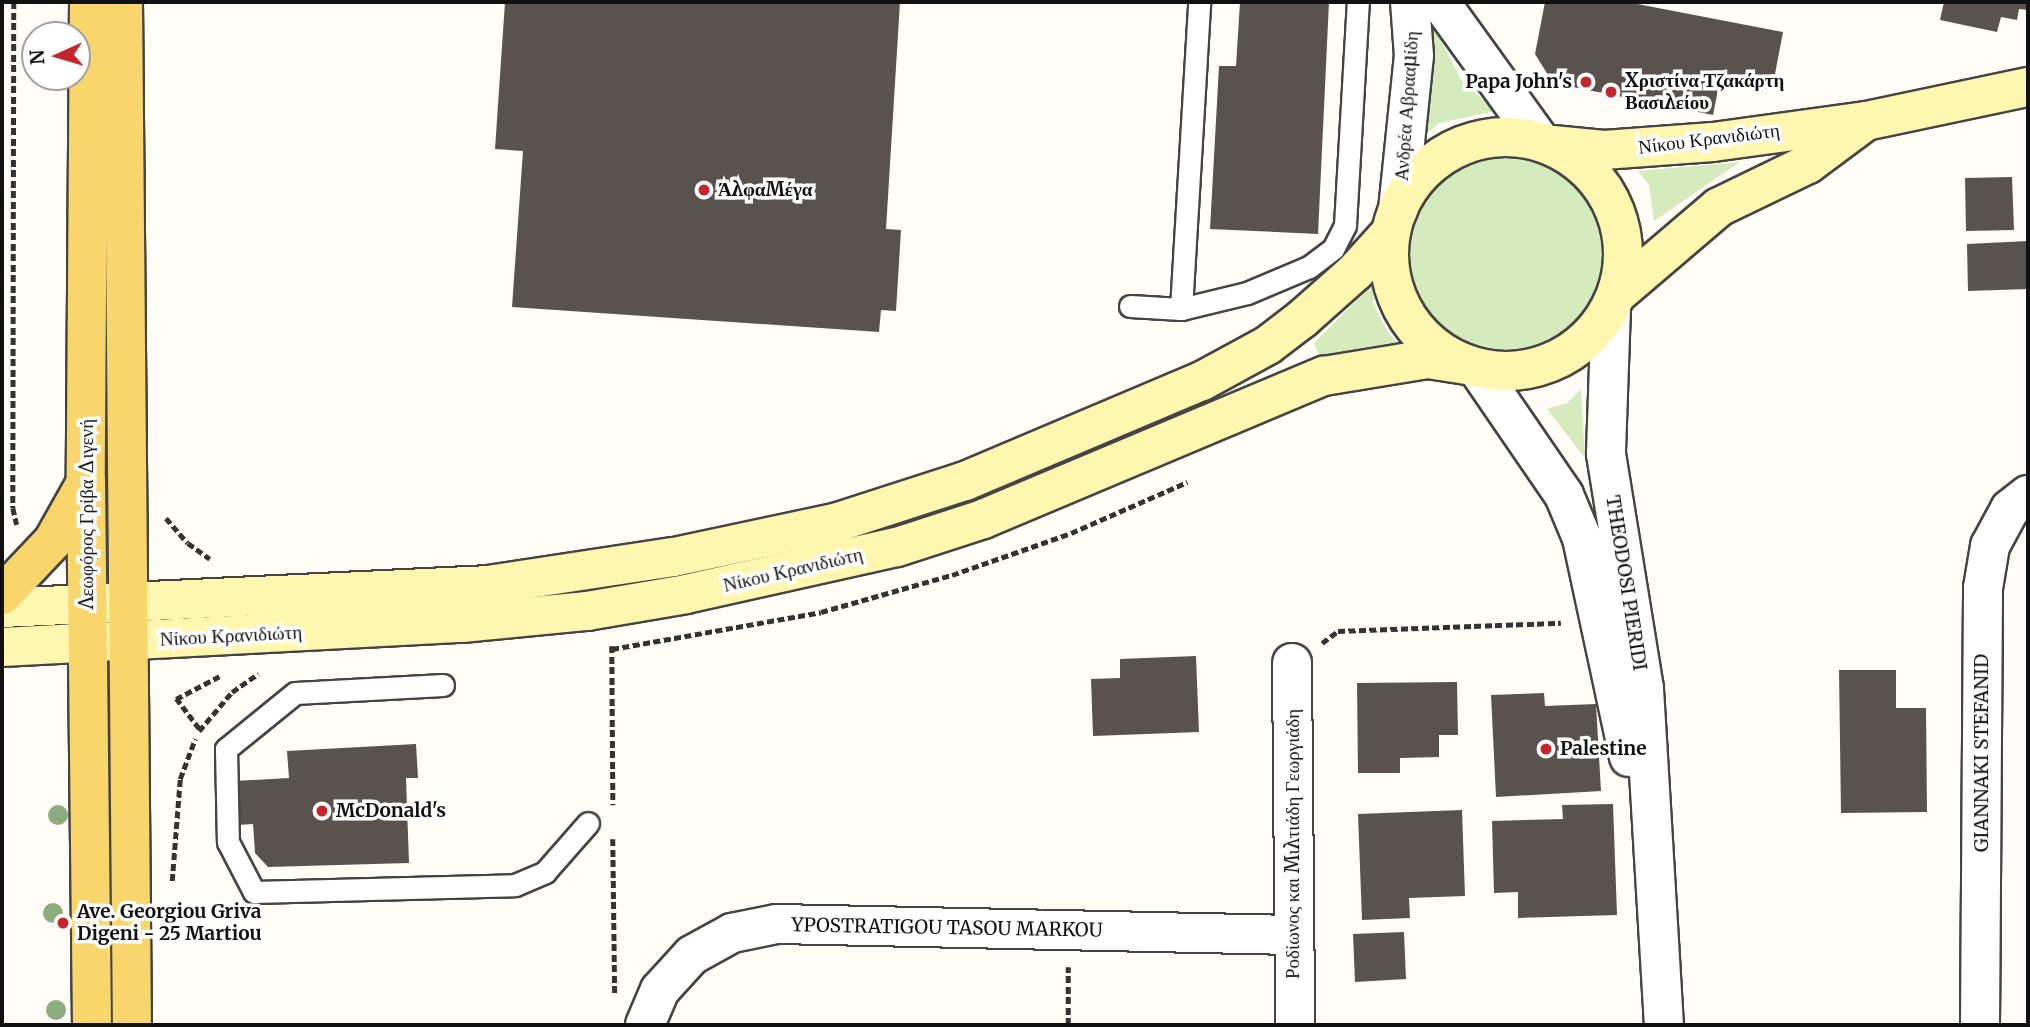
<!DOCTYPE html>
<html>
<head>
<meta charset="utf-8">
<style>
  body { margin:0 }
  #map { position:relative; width:2030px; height:1027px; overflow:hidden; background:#fffdf5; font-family:Merriweather,serif }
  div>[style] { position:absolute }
  .green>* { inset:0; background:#d5ebbd }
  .round { border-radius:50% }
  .building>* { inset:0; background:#5a524d }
  .path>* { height:4.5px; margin-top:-2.25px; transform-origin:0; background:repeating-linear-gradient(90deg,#333 0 7px,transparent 0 10.5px) }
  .roads { filter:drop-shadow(2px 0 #444) drop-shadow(-2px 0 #444) drop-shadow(0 2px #444) drop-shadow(0 -2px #444) }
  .lane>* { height:21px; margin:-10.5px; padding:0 10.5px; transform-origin:10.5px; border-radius:10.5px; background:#fff }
  .street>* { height:38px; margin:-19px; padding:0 19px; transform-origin:19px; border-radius:19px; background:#fff }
  .secondary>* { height:38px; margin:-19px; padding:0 19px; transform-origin:19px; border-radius:19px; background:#fff6b0 }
  .secondary>.ring { margin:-19px; padding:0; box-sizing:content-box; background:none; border:38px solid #fff6b0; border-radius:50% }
  .primary>* { height:38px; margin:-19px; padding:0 19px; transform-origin:19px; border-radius:19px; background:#f9d66b }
  .trees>* { width:20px; height:20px; margin:-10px; border-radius:50%; background:#8dad7f }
  .dots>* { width:19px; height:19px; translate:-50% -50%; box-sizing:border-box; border:4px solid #fff; border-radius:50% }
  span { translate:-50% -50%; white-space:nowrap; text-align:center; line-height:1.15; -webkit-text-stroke:7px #fff; paint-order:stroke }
  .poi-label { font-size:19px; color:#111; font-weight:700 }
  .left { translate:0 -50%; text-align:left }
  .right { translate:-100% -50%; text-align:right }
  .street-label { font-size:19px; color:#111 }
  .frame { position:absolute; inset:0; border:4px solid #111; pointer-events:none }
  .north { position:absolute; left:21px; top:21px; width:70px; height:70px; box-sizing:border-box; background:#fff; border:2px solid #a0a0a0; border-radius:50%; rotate:266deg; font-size:19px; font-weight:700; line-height:28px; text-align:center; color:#111 }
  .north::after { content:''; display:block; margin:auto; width:24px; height:32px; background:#c4262e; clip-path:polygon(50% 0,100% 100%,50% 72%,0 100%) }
</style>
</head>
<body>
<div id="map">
  <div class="green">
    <div style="clip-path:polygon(1426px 11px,1461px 80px,1496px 111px,1439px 123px,1413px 145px)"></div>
    <div class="round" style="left:1406px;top:156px;width:200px;height:200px"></div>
    <div style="clip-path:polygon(1740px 162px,1654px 221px,1649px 185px,1638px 171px)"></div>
    <div style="clip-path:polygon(1373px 284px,1373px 302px,1380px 317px,1389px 334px,1406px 350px,1321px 362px,1314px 343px)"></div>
    <div style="clip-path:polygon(1581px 389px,1585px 458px,1547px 409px,1567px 403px)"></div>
  </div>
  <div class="building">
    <div style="clip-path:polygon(505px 2px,900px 2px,886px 229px,901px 230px,896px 311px,881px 310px,879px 332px,512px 307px,523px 151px,495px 149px)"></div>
    <div style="clip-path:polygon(1240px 2px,1329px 2px,1318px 234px,1210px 229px,1219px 66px,1236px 66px)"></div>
    <div style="clip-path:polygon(1545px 2px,1627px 2px,1783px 32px,1772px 90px,1720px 80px,1713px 115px,1553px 83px,1535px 54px)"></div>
    <div style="clip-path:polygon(1944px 2px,2028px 2px,2028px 10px,2019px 9px,2017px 20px,2001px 17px,1997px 32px,1940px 20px)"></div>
    <div style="clip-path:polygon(2012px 177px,2014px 230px,1966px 231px,1965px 178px)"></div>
    <div style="clip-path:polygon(2028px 241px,2028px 289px,1968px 291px,1967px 244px)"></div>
    <div style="clip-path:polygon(1196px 656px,1199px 732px,1093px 736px,1091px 679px,1120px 678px,1120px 659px)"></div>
    <div style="clip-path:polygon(1839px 670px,1896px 670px,1896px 708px,1926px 708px,1927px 812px,1841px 813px)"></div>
    <div style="clip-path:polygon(1457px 682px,1458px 735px,1439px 735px,1439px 757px,1400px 758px,1400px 773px,1358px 773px,1357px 683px)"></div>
    <div style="clip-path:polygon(1544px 693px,1545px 706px,1596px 704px,1601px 791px,1496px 797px,1491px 695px)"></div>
    <div style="clip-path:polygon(416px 744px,418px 778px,406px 778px,409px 863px,268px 867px,255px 853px,253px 824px,238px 825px,235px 781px,289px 778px,287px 751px)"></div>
    <div style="clip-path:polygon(1613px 804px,1617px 915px,1518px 918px,1518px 892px,1494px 893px,1492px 821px,1563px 819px,1562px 805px)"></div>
    <div style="clip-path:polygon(1462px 810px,1465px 896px,1409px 898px,1410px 918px,1362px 920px,1358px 814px)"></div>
    <div style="clip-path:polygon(1404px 932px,1406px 979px,1355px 982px,1353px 934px)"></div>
  </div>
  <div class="path">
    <div style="left:14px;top:2px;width:506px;rotate:90.11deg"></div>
    <div style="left:13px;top:508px;width:17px;rotate:77deg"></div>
    <div style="left:166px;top:518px;width:33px;rotate:49deg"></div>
    <div style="left:188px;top:543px;width:27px;rotate:36deg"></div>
    <div style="left:1322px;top:643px;width:20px;rotate:-37deg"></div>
    <div style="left:1338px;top:631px;width:223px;rotate:-2.1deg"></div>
    <div style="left:612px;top:646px;width:159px;rotate:89.6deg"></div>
    <div style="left:612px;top:649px;width:212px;rotate:-10deg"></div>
    <div style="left:821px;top:612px;width:136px;rotate:-15.8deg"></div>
    <div style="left:952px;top:575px;width:126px;rotate:-19.4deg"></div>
    <div style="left:1071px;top:533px;width:127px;rotate:-23.7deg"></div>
    <div style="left:199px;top:729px;width:38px;rotate:-127deg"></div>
    <div style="left:176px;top:699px;width:50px;rotate:-27.6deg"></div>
    <div style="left:199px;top:731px;width:51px;rotate:-49.8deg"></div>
    <div style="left:232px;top:692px;width:32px;rotate:-35deg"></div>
    <div style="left:613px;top:839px;width:155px;rotate:89.3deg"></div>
    <div style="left:172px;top:881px;width:102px;rotate:-85.5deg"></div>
    <div style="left:180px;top:779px;width:43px;rotate:-69.4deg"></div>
    <div style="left:1068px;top:1025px;width:58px;rotate:-90deg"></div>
  </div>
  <div class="roads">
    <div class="lane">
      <div style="left:1130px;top:306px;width:51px;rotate:3.4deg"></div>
      <div style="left:1181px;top:309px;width:68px;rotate:-13.6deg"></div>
      <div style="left:1247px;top:293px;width:67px;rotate:-22.8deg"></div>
      <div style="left:1309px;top:267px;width:30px;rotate:-37deg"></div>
      <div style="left:1333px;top:249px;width:27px;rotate:-63deg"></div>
      <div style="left:1345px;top:225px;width:223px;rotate:-86.7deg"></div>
      <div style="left:1181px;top:309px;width:308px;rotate:-86.6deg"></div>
      <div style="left:443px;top:685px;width:148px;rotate:176.9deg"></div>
      <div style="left:295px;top:693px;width:89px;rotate:140.9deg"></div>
      <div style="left:226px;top:749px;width:93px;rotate:88.8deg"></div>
      <div style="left:228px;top:842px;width:56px;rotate:62.5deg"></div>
      <div style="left:254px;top:892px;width:261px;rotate:-1.5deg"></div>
      <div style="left:515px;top:885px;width:33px;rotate:-23deg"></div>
      <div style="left:545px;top:872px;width:65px;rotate:-48.7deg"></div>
    </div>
    <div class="street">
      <div style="left:1440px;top:2px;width:173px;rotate:54.2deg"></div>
      <div style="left:1398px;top:210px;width:155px;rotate:-84.1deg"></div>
      <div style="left:1414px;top:56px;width:54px;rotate:-94.2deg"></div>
      <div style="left:1611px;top:308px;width:146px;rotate:92deg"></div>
      <div style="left:1606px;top:454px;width:238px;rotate:80.8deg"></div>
      <div style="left:1644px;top:689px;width:337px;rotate:86.6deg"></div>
      <div style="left:1477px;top:368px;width:154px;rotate:55.6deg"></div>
      <div style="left:1564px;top:495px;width:47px;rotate:67.3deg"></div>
      <div style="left:1582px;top:538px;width:224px;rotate:77.9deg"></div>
      <div style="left:1292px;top:663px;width:362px;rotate:89.5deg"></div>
      <div style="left:645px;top:1025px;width:38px;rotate:-67deg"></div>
      <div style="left:660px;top:990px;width:47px;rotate:-47.6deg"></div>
      <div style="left:692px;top:955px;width:46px;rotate:-28.8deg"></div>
      <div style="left:732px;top:933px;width:46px;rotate:-11.3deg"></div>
      <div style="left:777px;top:924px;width:517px;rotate:1.22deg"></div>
      <div style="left:1980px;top:1025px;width:437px;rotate:-89.6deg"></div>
      <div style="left:1983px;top:588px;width:43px;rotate:-80.5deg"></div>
      <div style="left:1990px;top:546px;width:42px;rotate:-61.6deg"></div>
      <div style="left:2010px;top:509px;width:23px;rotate:-38deg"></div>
    </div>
    <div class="secondary">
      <div class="ring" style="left:1389px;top:137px;width:196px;height:196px"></div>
      <div style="left:1553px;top:145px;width:51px;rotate:5.6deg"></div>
      <div style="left:1604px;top:150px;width:109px;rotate:-4.2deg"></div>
      <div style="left:1713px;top:142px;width:154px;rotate:-7.8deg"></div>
      <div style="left:1866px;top:121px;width:166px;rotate:-11.9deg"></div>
      <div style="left:1617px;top:294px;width:134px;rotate:-40.5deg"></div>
      <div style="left:1719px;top:207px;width:99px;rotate:-25.8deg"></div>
      <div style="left:1808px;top:164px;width:72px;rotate:-36.6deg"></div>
      <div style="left:2px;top:608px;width:487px;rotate:-2.7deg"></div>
      <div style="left:488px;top:585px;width:188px;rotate:-8.6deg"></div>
      <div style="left:674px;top:557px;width:168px;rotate:-12deg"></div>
      <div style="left:838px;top:522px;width:133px;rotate:-17.9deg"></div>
      <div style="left:965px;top:481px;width:257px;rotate:-22.9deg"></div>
      <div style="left:1202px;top:381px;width:75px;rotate:-28.6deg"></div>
      <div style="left:1268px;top:345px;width:43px;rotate:-37.4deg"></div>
      <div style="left:1302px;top:319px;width:71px;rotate:-41.6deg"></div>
      <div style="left:1355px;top:272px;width:54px;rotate:-48deg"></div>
      <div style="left:2px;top:647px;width:461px;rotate:-3deg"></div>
      <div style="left:462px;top:623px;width:126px;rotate:-5.5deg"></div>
      <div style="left:587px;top:611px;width:100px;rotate:-9.7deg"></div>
      <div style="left:686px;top:594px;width:216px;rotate:-12.6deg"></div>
      <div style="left:897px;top:547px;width:90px;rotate:-18deg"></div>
      <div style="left:983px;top:519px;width:370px;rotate:-22.8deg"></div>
      <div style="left:1324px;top:376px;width:105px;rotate:-9.3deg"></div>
      <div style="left:1428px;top:359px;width:39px;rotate:9deg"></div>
    </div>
    <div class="primary">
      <div style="left:89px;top:2px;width:479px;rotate:90.4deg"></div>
      <div style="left:86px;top:481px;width:544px;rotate:89.37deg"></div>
      <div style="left:123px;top:2px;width:1023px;rotate:89.5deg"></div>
      <div style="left:2px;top:595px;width:74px;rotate:-46.6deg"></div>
      <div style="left:53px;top:541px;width:63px;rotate:-60.6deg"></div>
    </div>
  </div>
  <div class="trees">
    <div style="left:58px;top:815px"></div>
    <div style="left:53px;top:913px"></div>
    <div style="left:56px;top:1010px"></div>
  </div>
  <div class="dots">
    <div style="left:1586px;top:82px;background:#c4262e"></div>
    <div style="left:1611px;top:92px;background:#c4262e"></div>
    <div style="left:704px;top:190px;background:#c4262e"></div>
    <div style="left:1546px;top:749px;background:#c4262e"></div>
    <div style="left:322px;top:811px;background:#c4262e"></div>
    <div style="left:63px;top:923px;background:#c4262e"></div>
  </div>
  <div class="poi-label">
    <span class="left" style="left:1625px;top:92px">Χριστίνα Τζακάρτη<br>Βασιλείου</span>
    <span class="right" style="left:1572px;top:82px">Papa John's</span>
    <span class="left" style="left:718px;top:190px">ΆλφαΜέγα</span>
    <span class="left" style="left:1560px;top:749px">Palestine</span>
    <span class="left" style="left:336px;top:811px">McDonald's</span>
    <span class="left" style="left:77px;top:923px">Ave. Georgiou Griva<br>Digeni - 25 Martiou</span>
  </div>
  <div class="street-label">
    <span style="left:1407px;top:106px;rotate:-86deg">Ανδρέα Αβρααμίδη</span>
    <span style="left:1709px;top:139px;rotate:-7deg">Νίκου Κρανιδιώτη</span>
    <span style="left:87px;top:514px;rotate:-90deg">Λεωφόρος Γρίβα Διγενή</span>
    <span style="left:793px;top:570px;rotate:-13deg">Νίκου Κρανιδιώτη</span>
    <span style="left:1626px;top:583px;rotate:81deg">THEODOSI PIERIDI</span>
    <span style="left:231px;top:636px;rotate:-3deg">Νίκου Κρανιδιώτη</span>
    <span style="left:1982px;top:753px;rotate:-90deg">GIANNAKI STEFANID</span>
    <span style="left:1293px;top:844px;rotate:-90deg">Ροδίωνος και Μιλτιάδη Γεωργιάδη</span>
    <span style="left:947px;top:928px;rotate:1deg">YPOSTRATIGOU TASOU MARKOU</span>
  </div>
  <div class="frame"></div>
  <div class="north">N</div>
</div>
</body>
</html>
